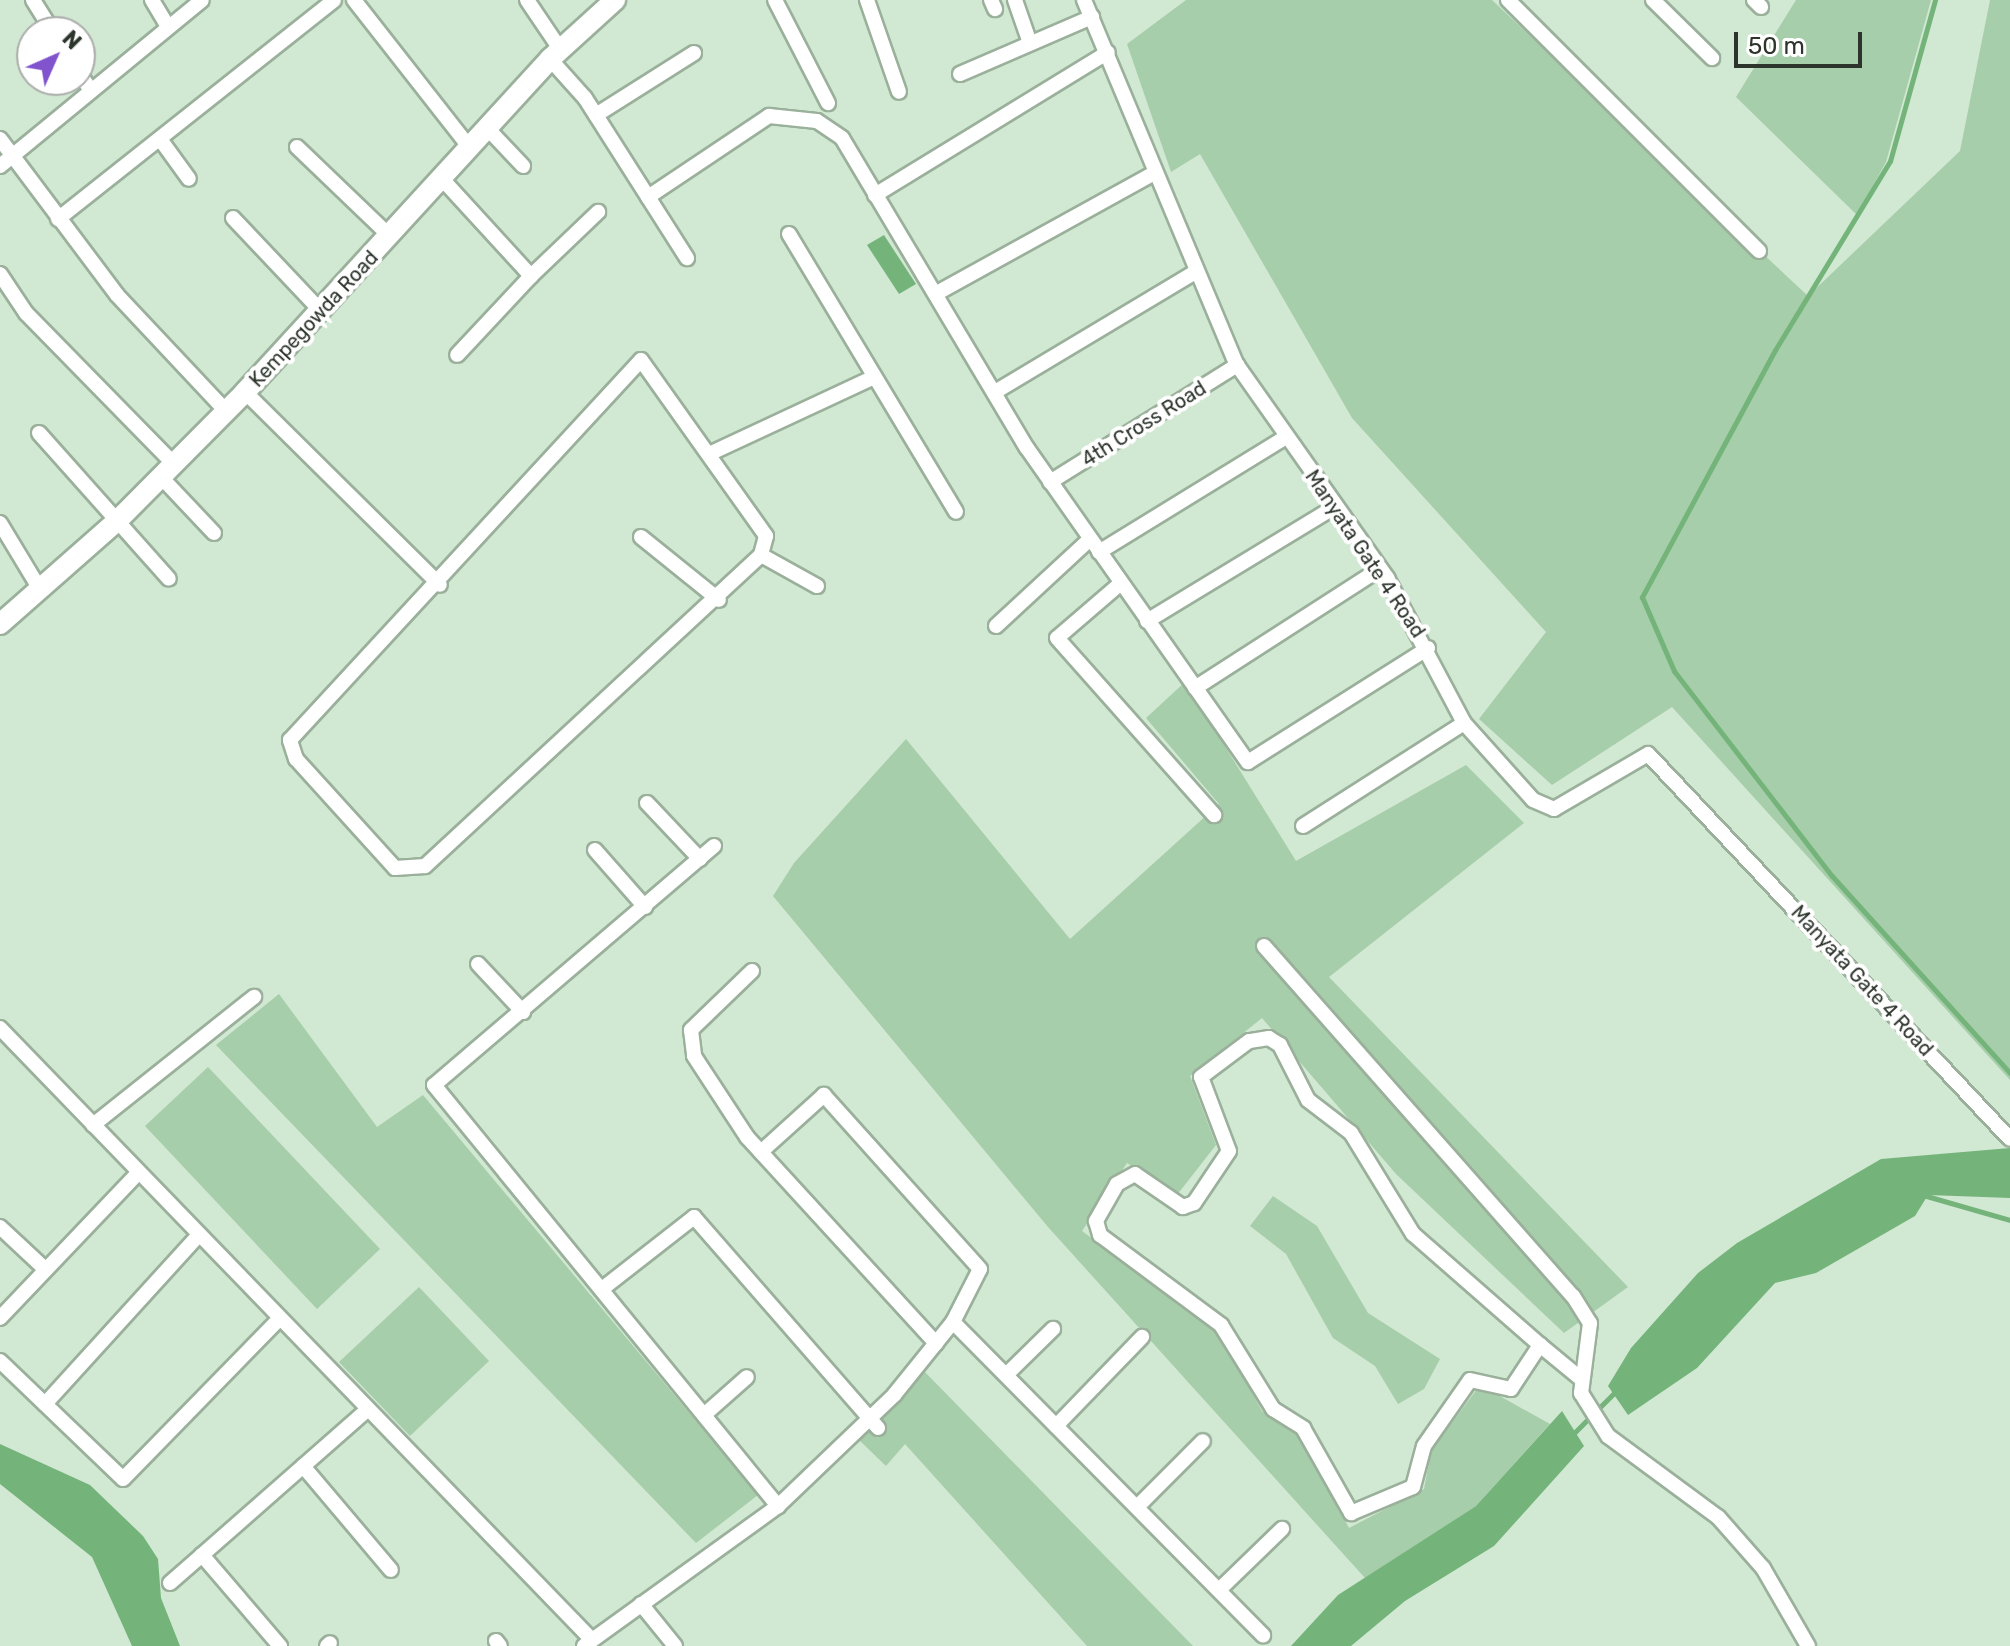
<!DOCTYPE html>
<html>
<head>
<meta charset="utf-8">
<style>
  body { margin:0 }
  #map { position:relative; width:2010px; height:1646px; overflow:hidden; background:#d1e8d2; font-family:Rubik,sans-serif }
  div>[style] { position:absolute }
  .green>* { inset:0; background:#a7ceaa }
  .water>* { inset:0; background:#74b47b }
  .stream>* { height:5px; margin:-2.5px; padding:0 2.5px; transform-origin:2.5px; border-radius:2.5px; background:#74b47b }
  .roads { filter:drop-shadow(2px 0 #9ab09b) drop-shadow(-2px 0 #9ab09b) drop-shadow(0 2px #9ab09b) drop-shadow(0 -2px #9ab09b) }
  .street>* { height:14px; margin:-7px; padding:0 7px; transform-origin:7px; border-radius:7px; background:#fff }
  .secondary>* { height:20px; margin:-10px; padding:0 10px; transform-origin:10px; border-radius:10px; background:#fff }
  span { translate:-50% -50%; white-space:nowrap; text-align:center; line-height:1.15; -webkit-text-stroke:8px #fff; paint-order:stroke }
  .street-label { font-size:20px; color:#2c342c }
  .north { position:absolute; left:16px; top:16px; width:80px; height:80px; box-sizing:border-box; background:#fff; border:2px solid #abaeab; border-radius:50%; rotate:45deg; font-size:22px; font-weight:700; line-height:32px; text-align:center; color:#2c342c }
  .north::after { content:''; display:block; margin:auto; width:28px; height:36px; background:#8154cd; clip-path:polygon(50% 0,100% 100%,50% 72%,0 100%) }
  .scale { position:absolute; left:1734px; top:32px; width:128px; height:36px; box-sizing:border-box; border:4px solid #2c342c; border-top:0; padding-left:10px; font-size:24px; line-height:28px; white-space:nowrap; color:#2c342c; -webkit-text-stroke:6px #fff; paint-order:stroke }
</style>
</head>
<body>
<div id="map">
  <div class="green">
    <div style="clip-path:polygon(1186px 0,1492px 0,1808px 296px,1960px 151px,1990px 0,2010px 0,2010px 1080px,1672px 707px,1552px 785px,1479px 719px,1546px 632px,1352px 418px,1200px 154px,1171px 172px,1127px 44px)"></div>
    <div style="clip-path:polygon(1796px 0,1931px 0,1886px 162px,1857px 215px,1736px 97px)"></div>
    <div style="clip-path:polygon(1185px 682px,1296px 861px,1466px 765px,1524px 823px,1329px 977px,1628px 1287px,1564px 1333px,1396px 1174px,1262px 1018px,1190px 1076px,1216px 1145px,1177px 1195px,1127px 1163px,1082px 1231px,1217px 1330px,1262px 1411px,1302px 1439px,1349px 1528px,1424px 1489px,1431px 1451px,1480px 1385px,1550px 1424px,1476px 1506px,1365px 1578px,1048px 1227px,773px 896px,794px 863px,906px 739px,1070px 939px,1219px 804px,1146px 718px)"></div>
    <div style="clip-path:polygon(279px 994px,377px 1127px,423px 1095px,758px 1495px,696px 1543px,216px 1045px)"></div>
    <div style="clip-path:polygon(208px 1067px,380px 1249px,317px 1309px,145px 1126px)"></div>
    <div style="clip-path:polygon(1273px 1196px,1317px 1226px,1368px 1313px,1440px 1359px,1424px 1389px,1398px 1404px,1375px 1366px,1333px 1338px,1286px 1254px,1250px 1226px)"></div>
    <div style="clip-path:polygon(419px 1287px,489px 1361px,410px 1436px,339px 1362px)"></div>
    <div style="clip-path:polygon(921px 1368px,1193px 1646px,1087px 1646px,905px 1444px,886px 1466px,857px 1438px)"></div>
  </div>
  <div class="water">
    <div style="clip-path:polygon(884px 235px,916px 284px,899px 294px,867px 245px)"></div>
    <div style="clip-path:polygon(2010px 1148px,2010px 1198px,1928px 1195px,1915px 1216px,1816px 1273px,1775px 1283px,1697px 1368px,1628px 1415px,1608px 1386px,1631px 1348px,1698px 1273px,1737px 1243px,1881px 1159px)"></div>
    <div style="clip-path:polygon(1562px 1411px,1584px 1446px,1494px 1546px,1405px 1601px,1351px 1646px,1291px 1646px,1338px 1595px,1476px 1506px)"></div>
    <div style="clip-path:polygon(0 1444px,90px 1485px,143px 1536px,158px 1559px,161px 1598px,180px 1646px,132px 1646px,92px 1557px,0 1484px)"></div>
  </div>
  <div class="stream">
    <div style="left:1935px;top:0;width:167px;rotate:105.6deg"></div>
    <div style="left:1890px;top:161px;width:221px;rotate:121.3deg"></div>
    <div style="left:1775px;top:350px;width:281px;rotate:118.3deg"></div>
    <div style="left:1642px;top:597px;width:81px;rotate:66.6deg"></div>
    <div style="left:1674px;top:671px;width:259px;rotate:52.4deg"></div>
    <div style="left:1832px;top:876px;width:266px;rotate:47.9deg"></div>
    <div style="left:1923px;top:1195px;width:91px;rotate:16deg"></div>
    <div style="left:1572px;top:1435px;width:65px;rotate:-45deg"></div>
  </div>
  <div class="roads">
    <div class="street">
      <div style="left:33px;top:0;width:38px;rotate:58deg"></div>
      <div style="left:152px;top:0;width:31px;rotate:59deg"></div>
      <div style="left:354px;top:0;width:189px;rotate:51.9deg"></div>
      <div style="left:527px;top:0;width:59px;rotate:56deg"></div>
      <div style="left:775px;top:0;width:116px;rotate:62.8deg"></div>
      <div style="left:867px;top:0;width:97px;rotate:70.8deg"></div>
      <div style="left:991px;top:0;width:10px;rotate:66deg"></div>
      <div style="left:1015px;top:0;width:46px;rotate:70.8deg"></div>
      <div style="left:1084px;top:0;width:396px;rotate:67.3deg"></div>
      <div style="left:1237px;top:365px;width:261px;rotate:54.8deg"></div>
      <div style="left:1387px;top:578px;width:164px;rotate:62deg"></div>
      <div style="left:1464px;top:723px;width:103px;rotate:48.1deg"></div>
      <div style="left:1533px;top:800px;width:23px;rotate:23deg"></div>
      <div style="left:1554px;top:809px;width:109px;rotate:-30.3deg"></div>
      <div style="left:1648px;top:754px;width:528px;rotate:46.76deg"></div>
      <div style="left:1508px;top:0;width:355px;rotate:45deg"></div>
      <div style="left:1653px;top:0;width:83px;rotate:44.5deg"></div>
      <div style="left:1754px;top:0;width:10px;rotate:45deg"></div>
      <div style="left:550px;top:59px;width:52px;rotate:48.1deg"></div>
      <div style="left:585px;top:98px;width:190px;rotate:57.5deg"></div>
      <div style="left:80px;top:74px;width:20px;rotate:57deg"></div>
      <div style="left:960px;top:74px;width:144px;rotate:-23.4deg"></div>
      <div style="left:596px;top:115px;width:116px;rotate:-32.3deg"></div>
      <div style="left:488px;top:129px;width:51px;rotate:46.6deg"></div>
      <div style="left:0;top:139px;width:195px;rotate:53.1deg"></div>
      <div style="left:117px;top:295px;width:159px;rotate:46.8deg"></div>
      <div style="left:160px;top:139px;width:49px;rotate:54.1deg"></div>
      <div style="left:297px;top:147px;width:130px;rotate:43.8deg"></div>
      <div style="left:0;top:166px;width:261px;rotate:-39.4deg"></div>
      <div style="left:444px;top:181px;width:129px;rotate:47.5deg"></div>
      <div style="left:531px;top:276px;width:108px;rotate:133.1deg"></div>
      <div style="left:875px;top:195px;width:273px;rotate:-31.5deg"></div>
      <div style="left:648px;top:197px;width:146px;rotate:-33.8deg"></div>
      <div style="left:769px;top:116px;width:48px;rotate:5.9deg"></div>
      <div style="left:817px;top:121px;width:30px;rotate:34deg"></div>
      <div style="left:842px;top:138px;width:361px;rotate:59.2deg"></div>
      <div style="left:1027px;top:448px;width:384px;rotate:54.9deg"></div>
      <div style="left:1248px;top:762px;width:213px;rotate:-32.3deg"></div>
      <div style="left:233px;top:218px;width:129px;rotate:46.6deg"></div>
      <div style="left:58px;top:219px;width:352px;rotate:-38.4deg"></div>
      <div style="left:789px;top:234px;width:324px;rotate:59deg"></div>
      <div style="left:0;top:274px;width:47px;rotate:56.3deg"></div>
      <div style="left:26px;top:313px;width:211px;rotate:45.6deg"></div>
      <div style="left:531px;top:276px;width:93px;rotate:-43.7deg"></div>
      <div style="left:937px;top:293px;width:248px;rotate:-28.9deg"></div>
      <div style="left:641px;top:360px;width:216px;rotate:54.6deg"></div>
      <div style="left:766px;top:536px;width:20px;rotate:105deg"></div>
      <div style="left:761px;top:555px;width:458px;rotate:137.2deg"></div>
      <div style="left:425px;top:866px;width:30px;rotate:176deg"></div>
      <div style="left:395px;top:868px;width:147px;rotate:-132.2deg"></div>
      <div style="left:296px;top:759px;width:20px;rotate:-108deg"></div>
      <div style="left:290px;top:740px;width:517px;rotate:-47.27deg"></div>
      <div style="left:245px;top:392px;width:274px;rotate:44.7deg"></div>
      <div style="left:995px;top:392px;width:232px;rotate:-30.9deg"></div>
      <div style="left:39px;top:433px;width:195px;rotate:48.3deg"></div>
      <div style="left:709px;top:454px;width:182px;rotate:-25deg"></div>
      <div style="left:161px;top:477px;width:77px;rotate:46.6deg"></div>
      <div style="left:1050px;top:482px;width:221px;rotate:-32deg"></div>
      <div style="left:0;top:523px;width:79px;rotate:58.9deg"></div>
      <div style="left:641px;top:537px;width:100px;rotate:38.9deg"></div>
      <div style="left:1099px;top:552px;width:220px;rotate:-31.6deg"></div>
      <div style="left:761px;top:555px;width:64px;rotate:29deg"></div>
      <div style="left:1121px;top:583px;width:84px;rotate:139.3deg"></div>
      <div style="left:1057px;top:638px;width:237px;rotate:48.4deg"></div>
      <div style="left:1147px;top:621px;width:221px;rotate:-31.3deg"></div>
      <div style="left:996px;top:626px;width:128px;rotate:-42.8deg"></div>
      <div style="left:1195px;top:688px;width:220px;rotate:-32.8deg"></div>
      <div style="left:647px;top:803px;width:77px;rotate:46.6deg"></div>
      <div style="left:1303px;top:826px;width:191px;rotate:-32.6deg"></div>
      <div style="left:714px;top:846px;width:368px;rotate:139.5deg"></div>
      <div style="left:434px;top:1085px;width:544px;rotate:50.75deg"></div>
      <div style="left:595px;top:850px;width:76px;rotate:48.7deg"></div>
      <div style="left:1264px;top:946px;width:467px;rotate:48.6deg"></div>
      <div style="left:1573px;top:1296px;width:32px;rotate:58deg"></div>
      <div style="left:1590px;top:1323px;width:71px;rotate:97.3deg"></div>
      <div style="left:1581px;top:1393px;width:51px;rotate:57.9deg"></div>
      <div style="left:1608px;top:1436px;width:137px;rotate:36.4deg"></div>
      <div style="left:1718px;top:1517px;width:68px;rotate:48.6deg"></div>
      <div style="left:1763px;top:1568px;width:90px;rotate:60deg"></div>
      <div style="left:478px;top:964px;width:66px;rotate:46.8deg"></div>
      <div style="left:752px;top:971px;width:85px;rotate:136deg"></div>
      <div style="left:691px;top:1030px;width:26px;rotate:83deg"></div>
      <div style="left:694px;top:1056px;width:97px;rotate:56.8deg"></div>
      <div style="left:747px;top:1137px;width:280px;rotate:47.5deg"></div>
      <div style="left:0;top:1028px;width:851px;rotate:45.95deg"></div>
      <div style="left:93px;top:1125px;width:206px;rotate:-38.5deg"></div>
      <div style="left:0;top:1227px;width:62px;rotate:43deg"></div>
      <div style="left:602px;top:1289px;width:117px;rotate:-38deg"></div>
      <div style="left:694px;top:1217px;width:280px;rotate:48.9deg"></div>
      <div style="left:0;top:1318px;width:200px;rotate:-46.4deg"></div>
      <div style="left:953px;top:1322px;width:441px;rotate:45.3deg"></div>
      <div style="left:1540px;top:1345px;width:169px;rotate:-138.8deg"></div>
      <div style="left:1413px;top:1234px;width:119px;rotate:-121.5deg"></div>
      <div style="left:1351px;top:1133px;width:54px;rotate:-142.5deg"></div>
      <div style="left:1308px;top:1100px;width:62px;rotate:-117deg"></div>
      <div style="left:1280px;top:1045px;width:13px;rotate:-148deg"></div>
      <div style="left:1269px;top:1038px;width:20px;rotate:171deg"></div>
      <div style="left:1249px;top:1041px;width:60px;rotate:143.1deg"></div>
      <div style="left:1201px;top:1077px;width:79px;rotate:69.3deg"></div>
      <div style="left:1229px;top:1151px;width:63px;rotate:123.9deg"></div>
      <div style="left:1194px;top:1203px;width:12px;rotate:160deg"></div>
      <div style="left:1183px;top:1207px;width:58px;rotate:-145.5deg"></div>
      <div style="left:1135px;top:1174px;width:21px;rotate:151deg"></div>
      <div style="left:1117px;top:1184px;width:43px;rotate:119.6deg"></div>
      <div style="left:1096px;top:1221px;width:15px;rotate:74deg"></div>
      <div style="left:1100px;top:1235px;width:151px;rotate:36.6deg"></div>
      <div style="left:1221px;top:1325px;width:99px;rotate:58.2deg"></div>
      <div style="left:1273px;top:1409px;width:36px;rotate:32deg"></div>
      <div style="left:1303px;top:1428px;width:98px;rotate:60.5deg"></div>
      <div style="left:1351px;top:1513px;width:67px;rotate:-22.8deg"></div>
      <div style="left:1413px;top:1487px;width:42px;rotate:-75deg"></div>
      <div style="left:1424px;top:1446px;width:80px;rotate:-55.1deg"></div>
      <div style="left:1470px;top:1380px;width:42px;rotate:12.4deg"></div>
      <div style="left:1511px;top:1389px;width:53px;rotate:-56.6deg"></div>
      <div style="left:1540px;top:1345px;width:52px;rotate:39.5deg"></div>
      <div style="left:0;top:1361px;width:170px;rotate:43.8deg"></div>
      <div style="left:123px;top:1479px;width:222px;rotate:-45.7deg"></div>
      <div style="left:1006px;top:1375px;width:66px;rotate:-44.4deg"></div>
      <div style="left:45px;top:1404px;width:226px;rotate:-47.7deg"></div>
      <div style="left:704px;top:1415px;width:57px;rotate:-41.5deg"></div>
      <div style="left:1056px;top:1426px;width:124px;rotate:-46deg"></div>
      <div style="left:303px;top:1466px;width:136px;rotate:49.8deg"></div>
      <div style="left:1137px;top:1507px;width:93px;rotate:-45deg"></div>
      <div style="left:170px;top:1583px;width:43px;rotate:-41.2deg"></div>
      <div style="left:1219px;top:1590px;width:88px;rotate:-44.1deg"></div>
      <div style="left:641px;top:1604px;width:54px;rotate:51deg"></div>
      <div style="left:496px;top:1641px;width:6px;rotate:51deg"></div>
      <div style="left:280px;top:1646px;width:120px;rotate:-130.6deg"></div>
      <div style="left:202px;top:1555px;width:220px;rotate:-41.3deg"></div>
      <div style="left:327px;top:1646px;width:4px;rotate:-45deg"></div>
      <div style="left:584px;top:1646px;width:239px;rotate:-35.8deg"></div>
      <div style="left:778px;top:1506px;width:161px;rotate:-43.7deg"></div>
      <div style="left:894px;top:1395px;width:94px;rotate:-51.1deg"></div>
      <div style="left:953px;top:1322px;width:59px;rotate:-63deg"></div>
      <div style="left:980px;top:1269px;width:234px;rotate:-131.9deg"></div>
      <div style="left:824px;top:1095px;width:85px;rotate:137.9deg"></div>
    </div>
    <div class="secondary">
      <div style="left:0;top:624px;width:157px;rotate:-41.4deg"></div>
      <div style="left:118px;top:520px;width:180px;rotate:-45.2deg"></div>
      <div style="left:245px;top:392px;width:452px;rotate:-47.5deg"></div>
      <div style="left:550px;top:59px;width:88px;rotate:-42.2deg"></div>
    </div>
  </div>
  <div class="street-label">
    <span style="left:314px;top:319px;rotate:-47deg">Kempegowda Road</span>
    <span style="left:1144px;top:424px;rotate:-32deg">4th Cross Road</span>
    <span style="left:1365px;top:554px;rotate:56deg">Manyata Gate 4 Road</span>
    <span style="left:1862px;top:981px;rotate:47deg">Manyata Gate 4 Road</span>
  </div>
  <div class="north">N</div>
  <div class="scale">50 m</div>
</div>
</body>
</html>
